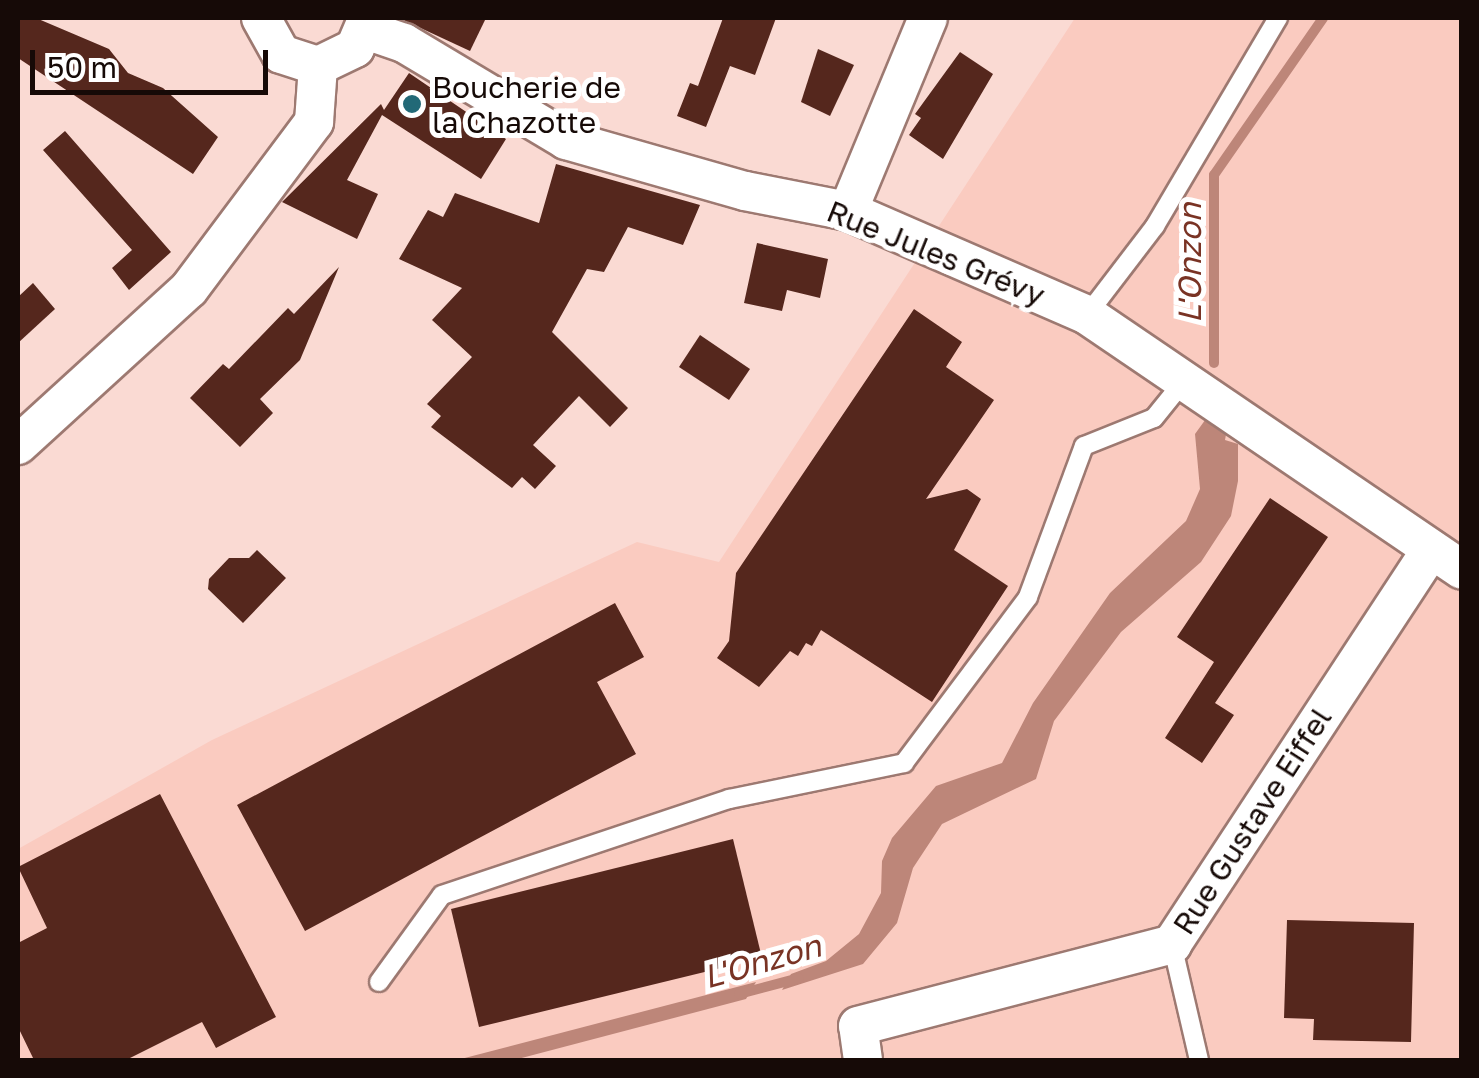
<!DOCTYPE html>
<html>
<head>
<meta charset="utf-8">
<style>
  body { margin:0 }
  #map { position:relative; width:1479px; height:1078px; overflow:hidden; background:#fadad3; font-family:"Golos Text",sans-serif }
  div>[style] { position:absolute }
  .built>* { inset:0; background:#facbc0 }
  .water>* { inset:0; background:#bd8679 }
  .stream>* { height:10px; margin:-5px; padding:0 5px; transform-origin:5px; border-radius:5px; background:#bd8679 }
  .building>* { inset:0; background:#55271d }
  .roads { filter:drop-shadow(2px 0 #9d7971) drop-shadow(-2px 0 #9d7971) drop-shadow(0 2px #9d7971) drop-shadow(0 -2px #9d7971) }
  .service>* { height:18px; margin:-9px; padding:0 9px; transform-origin:9px; border-radius:9px; background:#fff }
  .minor>* { height:38px; margin:-19px; padding:0 19px; transform-origin:19px; border-radius:19px; background:#fff }
  .dots>* { width:28px; height:28px; translate:-50% -50%; box-sizing:border-box; border:5px solid #fff; border-radius:50% }
  span { translate:-50% -50%; white-space:nowrap; text-align:center; line-height:1.15; -webkit-text-stroke:10px #fff; paint-order:stroke }
  .poi-label { font-size:30px; color:#160a07 }
  .left { translate:0 -50%; text-align:left }
  .street-label { font-size:30px; color:#160a07 }
  .water-label { font-size:32px; color:#793324; font-style:italic }
  .frame { position:absolute; inset:0; border:20px solid #160a07; pointer-events:none }
  .scale { position:absolute; left:30px; top:50px; width:238px; height:45px; box-sizing:border-box; border:5px solid #160a07; border-top:0; padding-left:12px; font-size:30px; line-height:35px; white-space:nowrap; color:#160a07; -webkit-text-stroke:8px #fff; paint-order:stroke }
</style>
</head>
<body>
<div id="map">
  <div class="built">
    <div style="clip-path:polygon(1075px 18px,1461px 18px,1461px 1060px,18px 1060px,18px 849px,212px 740px,637px 542px,719px 562px)"></div>
  </div>
  <div class="water">
    <div style="clip-path:polygon(1208px 416px,1227px 429px,1225px 440px,1238px 444px,1238px 481px,1231px 516px,1201px 562px,1121px 632px,1054px 721px,1036px 779px,942px 824px,913px 868px,897px 923px,863px 964px,782px 990px,791px 974px,826px 961px,859px 934px,881px 893px,882px 861px,892px 838px,936px 786px,1002px 763px,1033px 703px,1110px 593px,1186px 521px,1200px 489px,1195px 434px)"></div>
    <div style="clip-path:polygon(756px 982px,746px 999px,514px 1060px,457px 1060px)"></div>
  </div>
  <div class="stream">
    <div style="left:1214px;top:363px;width:188px;rotate:-90deg"></div>
    <div style="left:1214px;top:175px;width:191px;rotate:-55.2deg"></div>
    <div style="left:739px;top:994px;width:62px;rotate:-14.9deg"></div>
  </div>
  <div class="building">
    <div style="clip-path:polygon(18px 18px,36px 18px,109px 49px,128px 73px,163px 88px,218px 137px,193px 174px,18px 58px)"></div>
    <div style="clip-path:polygon(399px 18px,486px 18px,470px 51px)"></div>
    <div style="clip-path:polygon(723px 18px,776px 18px,755px 75px,730px 66px,706px 127px,677px 116px,690px 83px,698px 86px)"></div>
    <div style="clip-path:polygon(818px 49px,854px 65px,830px 116px,801px 102px)"></div>
    <div style="clip-path:polygon(960px 52px,993px 74px,943px 159px,909px 135px,921px 118px,915px 114px)"></div>
    <div style="clip-path:polygon(409px 73px,506px 139px,481px 179px,382px 115px,347px 180px,378px 194px,357px 239px,282px 202px,381px 104px,384px 110px)"></div>
    <div style="clip-path:polygon(65px 131px,171px 252px,129px 290px,112px 268px,132px 250px,43px 150px)"></div>
    <div style="clip-path:polygon(556px 164px,700px 205px,683px 245px,628px 227px,604px 272px,587px 269px,552px 332px,628px 408px,610px 427px,579px 396px,533px 445px,556px 466px,535px 489px,522px 477px,512px 488px,431px 427px,441px 416px,427px 404px,472px 357px,432px 320px,462px 288px,399px 259px,428px 210px,443px 217px,455px 193px,539px 223px)"></div>
    <div style="clip-path:polygon(757px 243px,828px 259px,820px 298px,787px 290px,782px 311px,744px 303px)"></div>
    <div style="clip-path:polygon(339px 267px,300px 360px,260px 399px,273px 413px,240px 447px,190px 398px,223px 364px,229px 369px,288px 308px,294px 314px)"></div>
    <div style="clip-path:polygon(33px 283px,55px 309px,18px 343px,18px 297px)"></div>
    <div style="clip-path:polygon(914px 309px,962px 342px,946px 367px,994px 400px,926px 499px,967px 489px,981px 499px,954px 550px,1008px 586px,932px 702px,821px 630px,812px 646px,806px 643px,798px 656px,790px 651px,759px 687px,717px 658px,729px 641px,736px 573px)"></div>
    <div style="clip-path:polygon(700px 335px,750px 369px,729px 400px,679px 367px)"></div>
    <div style="clip-path:polygon(1270px 498px,1328px 537px,1215px 703px,1234px 715px,1202px 763px,1165px 738px,1214px 662px,1177px 637px)"></div>
    <div style="clip-path:polygon(257px 550px,286px 578px,243px 623px,208px 589px,209px 579px,229px 558px,249px 558px)"></div>
    <div style="clip-path:polygon(615px 603px,644px 657px,597px 682px,636px 754px,305px 931px,237px 805px)"></div>
    <div style="clip-path:polygon(160px 794px,276px 1017px,216px 1048px,202px 1022px,126px 1060px,34px 1060px,18px 1027px,18px 943px,47px 928px,18px 867px)"></div>
    <div style="clip-path:polygon(733px 839px,762px 958px,479px 1027px,451px 909px)"></div>
    <div style="clip-path:polygon(1287px 920px,1414px 923px,1411px 1042px,1313px 1040px,1314px 1019px,1284px 1018px)"></div>
  </div>
  <div class="roads">
    <div class="service">
      <div style="left:1087px;top:315px;width:112px;rotate:-52.6deg"></div>
      <div style="left:1155px;top:226px;width:242px;rotate:-59.4deg"></div>
      <div style="left:1172px;top:944px;width:119px;rotate:76.9deg"></div>
      <div style="left:379px;top:982px;width:107px;rotate:-54.1deg"></div>
      <div style="left:442px;top:895px;width:303px;rotate:-18.5deg"></div>
      <div style="left:729px;top:799px;width:179px;rotate:-11.6deg"></div>
      <div style="left:904px;top:763px;width:207px;rotate:-53.2deg"></div>
      <div style="left:1028px;top:597px;width:161px;rotate:-69.7deg"></div>
      <div style="left:1084px;top:446px;width:75px;rotate:-21.8deg"></div>
      <div style="left:1154px;top:418px;width:48px;rotate:-51deg"></div>
    </div>
    <div class="minor">
      <div style="left:261px;top:18px;width:41px;rotate:60.9deg"></div>
      <div style="left:281px;top:54px;width:39px;rotate:18deg"></div>
      <div style="left:318px;top:66px;width:41px;rotate:-25.9deg"></div>
      <div style="left:355px;top:48px;width:33px;rotate:-67deg"></div>
      <div style="left:366px;top:30px;width:40px;rotate:18.9deg"></div>
      <div style="left:404px;top:43px;width:189px;rotate:30.9deg"></div>
      <div style="left:566px;top:140px;width:186px;rotate:15.9deg"></div>
      <div style="left:745px;top:191px;width:105px;rotate:11deg"></div>
      <div style="left:848px;top:211px;width:261px;rotate:23.5deg"></div>
      <div style="left:1087px;top:315px;width:453px;rotate:34.2deg"></div>
      <div style="left:848px;top:211px;width:209px;rotate:-67.5deg"></div>
      <div style="left:18px;top:445px;width:231px;rotate:-42.4deg"></div>
      <div style="left:189px;top:289px;width:209px;rotate:-53.2deg"></div>
      <div style="left:314px;top:122px;width:56px;rotate:-85.9deg"></div>
      <div style="left:863px;top:1060px;width:34px;rotate:-98deg"></div>
      <div style="left:858px;top:1026px;width:325px;rotate:-14.6deg"></div>
      <div style="left:1172px;top:944px;width:472px;rotate:-56.7deg"></div>
    </div>
  </div>
  <div class="dots">
    <div style="left:412px;top:104px;background:#226977"></div>
  </div>
  <div class="poi-label">
    <span class="left" style="left:432px;top:104px">Boucherie de<br>la Chazotte</span>
  </div>
  <div class="street-label">
    <span style="left:936px;top:253px;rotate:22deg">Rue Jules Grévy</span>
    <span style="left:1252px;top:821px;rotate:-57deg">Rue Gustave Eiffel</span>
  </div>
  <div class="water-label">
    <span style="left:1189px;top:263px;rotate:-90deg">L'Onzon</span>
    <span style="left:762px;top:961px;rotate:-16deg">L'Onzon</span>
  </div>
  <div class="frame"></div>
  <div class="scale">50 m</div>
</div>
</body>
</html>
